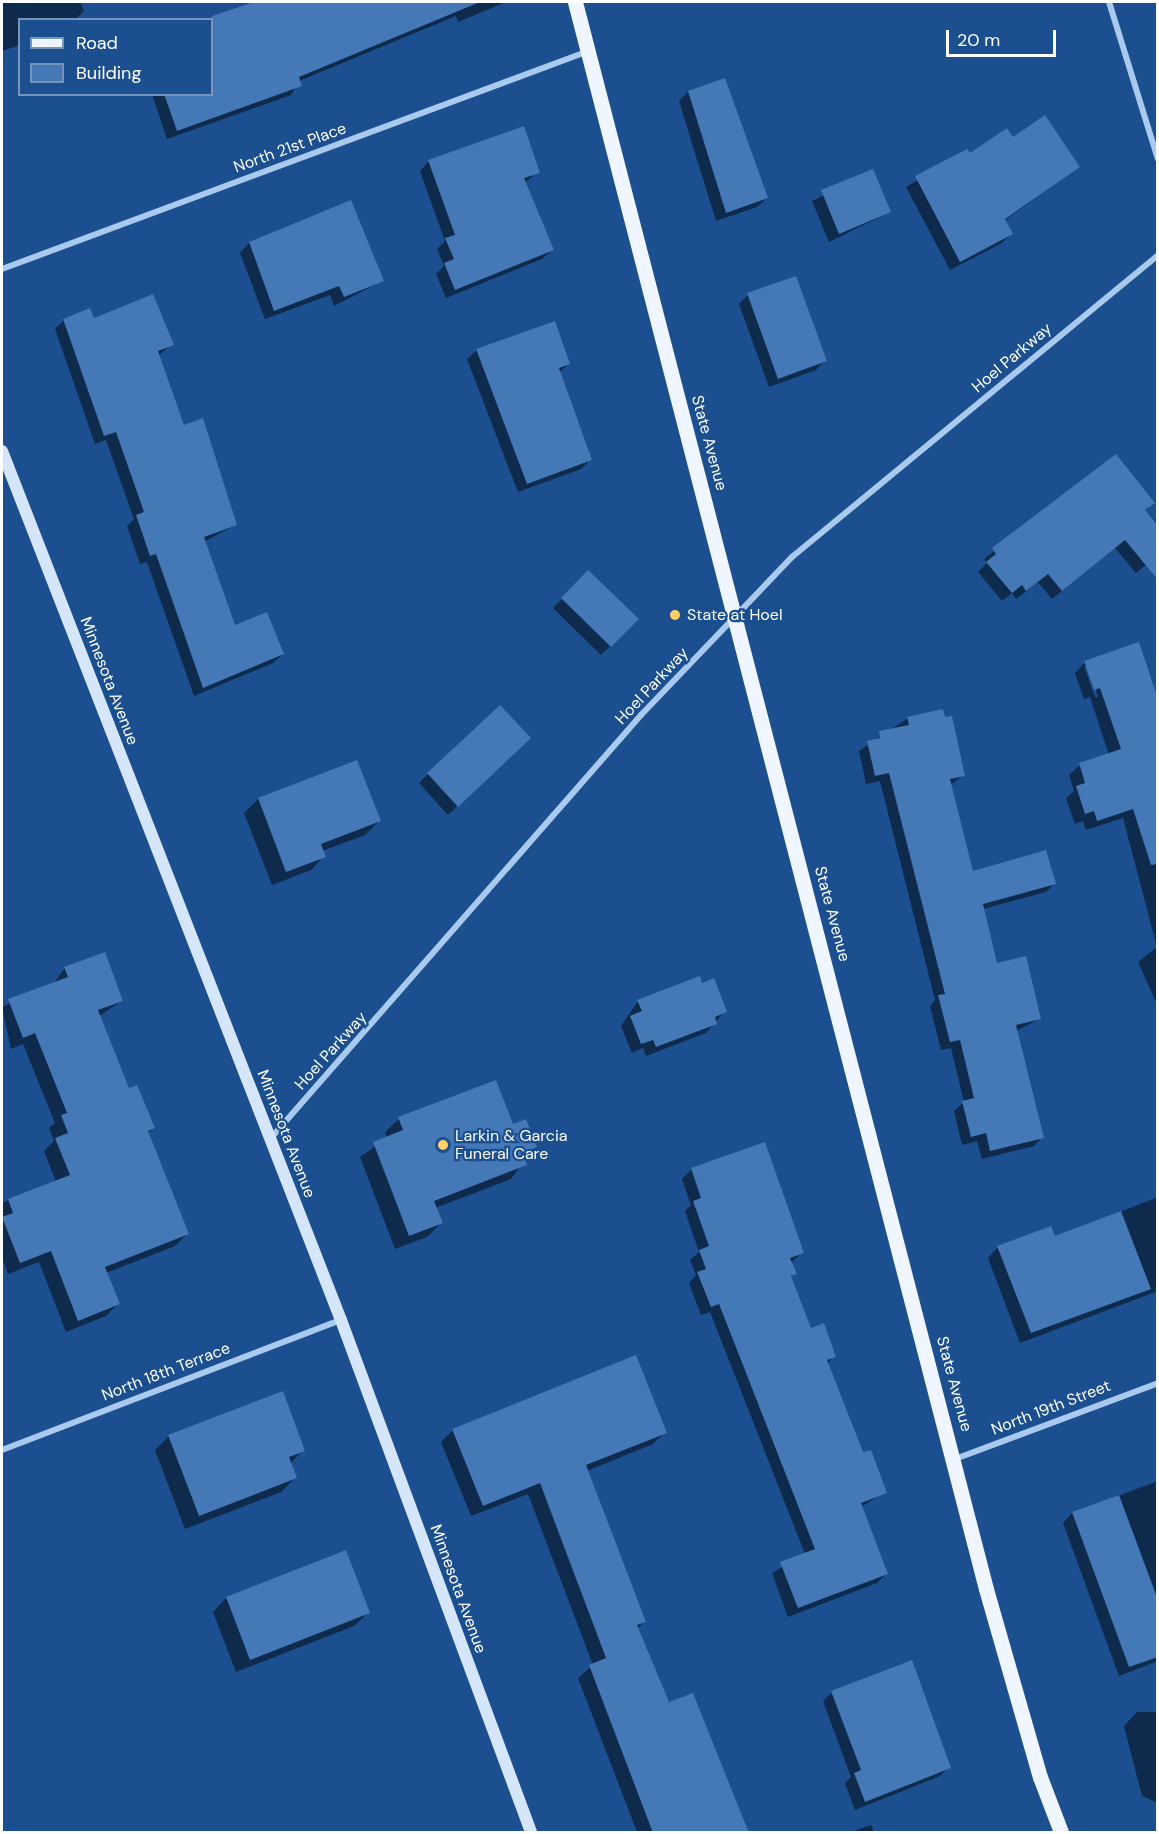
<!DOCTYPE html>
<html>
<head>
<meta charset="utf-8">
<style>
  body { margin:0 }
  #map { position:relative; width:1159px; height:1834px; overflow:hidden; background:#1b4f8f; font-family:"DM Sans",sans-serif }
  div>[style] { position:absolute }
  .shadow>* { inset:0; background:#0007 }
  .building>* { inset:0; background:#4478b7 }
  .street>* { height:6px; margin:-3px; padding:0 3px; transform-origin:3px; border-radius:3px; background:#a9c9ee }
  .secondary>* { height:12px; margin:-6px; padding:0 6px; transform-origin:6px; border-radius:6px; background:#d6e6fa }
  .primary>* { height:15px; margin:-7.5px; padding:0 7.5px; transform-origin:7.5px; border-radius:7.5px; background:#f0f6ff }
  .dots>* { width:16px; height:16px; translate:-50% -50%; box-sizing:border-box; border:3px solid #1b4f8f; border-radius:50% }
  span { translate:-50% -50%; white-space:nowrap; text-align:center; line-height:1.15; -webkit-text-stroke:4.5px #1b4f8f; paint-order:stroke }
  .street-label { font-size:16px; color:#fff }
  .poi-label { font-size:16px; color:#fff }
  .left { translate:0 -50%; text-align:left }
  .frame { position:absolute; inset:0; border:3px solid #fff; pointer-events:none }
  .legend { position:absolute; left:18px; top:18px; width:195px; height:78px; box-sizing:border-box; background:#1b4f8f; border:2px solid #7695bc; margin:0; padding:8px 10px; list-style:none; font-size:18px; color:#fff }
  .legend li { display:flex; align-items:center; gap:12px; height:30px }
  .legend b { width:30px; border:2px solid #7695bc }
  .scale { position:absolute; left:946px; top:30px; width:110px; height:27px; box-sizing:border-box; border:3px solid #fff; border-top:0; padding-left:8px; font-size:18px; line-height:21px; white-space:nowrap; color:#fff; -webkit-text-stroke:4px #1b4f8f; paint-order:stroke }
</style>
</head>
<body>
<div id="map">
  <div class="shadow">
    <div style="clip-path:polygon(2px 2px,80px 2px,84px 11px,75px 20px,20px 20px,20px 45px,2px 51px)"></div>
    <div style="clip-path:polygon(259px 2px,506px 2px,458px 22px,456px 16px,299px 81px,291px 95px,167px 139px,152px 94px,212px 94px,212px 56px,224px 52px,223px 14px)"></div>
    <div style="clip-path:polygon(688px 92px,767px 198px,757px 207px,716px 221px,679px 101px)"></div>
    <div style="clip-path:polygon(1013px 139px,1078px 167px,1004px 221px,1011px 234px,1002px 243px,950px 270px,906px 187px,967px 151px,969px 156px)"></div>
    <div style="clip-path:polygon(429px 161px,538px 172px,524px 183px,552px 250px,542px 259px,446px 298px,436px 274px,444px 266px,437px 249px,445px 241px,420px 171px)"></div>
    <div style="clip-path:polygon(872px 171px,890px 212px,829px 242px,812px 201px)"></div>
    <div style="clip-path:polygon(350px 202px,382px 281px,334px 306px,330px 295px,265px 319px,240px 253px,249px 243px)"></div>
    <div style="clip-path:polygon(748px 295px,825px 360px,816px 370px,769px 387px,739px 304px)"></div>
    <div style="clip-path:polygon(64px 320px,93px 320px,172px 344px,158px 356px,183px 427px,235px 525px,204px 542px,234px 627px,283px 654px,273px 663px,194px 696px,147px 562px,140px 564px,127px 526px,134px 519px,106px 440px,95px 444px,55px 329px)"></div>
    <div style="clip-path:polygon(477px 350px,569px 363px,559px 373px,590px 460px,581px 469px,518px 492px,467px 359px)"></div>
    <div style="clip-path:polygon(1116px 456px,1153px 503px,1144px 512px,1158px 555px,1136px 573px,1115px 548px,1052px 599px,1038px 582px,1016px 599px,1012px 593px,1002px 601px,978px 572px,987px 563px,984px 559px)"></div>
    <div style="clip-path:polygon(588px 572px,637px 619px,601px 655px,553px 608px)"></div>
    <div style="clip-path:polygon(evenodd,1085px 662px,1158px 704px,1158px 1001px,1156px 1002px,1138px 962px,1157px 947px,1123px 818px,1086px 830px,1083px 821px,1075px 824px,1066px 798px,1074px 791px,1069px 775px,1080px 765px,1109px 755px,1090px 697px,1084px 699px,1075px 673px,1085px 662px,1084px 666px,1088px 666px,1098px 697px,1095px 697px,1084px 666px)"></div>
    <div style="clip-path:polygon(908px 718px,964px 775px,950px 785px,972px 872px,1055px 883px,1046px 892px,983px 909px,996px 965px,1039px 1019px,1016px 1031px,1042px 1137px,1034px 1146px,982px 1159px,977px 1141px,962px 1145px,954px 1111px,964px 1102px,951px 1048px,941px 1050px,930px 1006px,935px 1000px,880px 781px,866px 784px,859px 751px)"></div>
    <div style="clip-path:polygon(520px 747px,448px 815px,419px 783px,428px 774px)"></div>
    <div style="clip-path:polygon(356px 762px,379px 821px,365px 835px,322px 851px,324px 856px,311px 870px,272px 885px,244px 813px,258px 799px)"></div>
    <div style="clip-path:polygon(65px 968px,122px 1001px,99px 1016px,128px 1090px,153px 1128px,148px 1133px,187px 1234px,175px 1246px,106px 1273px,118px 1304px,106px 1316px,66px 1332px,39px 1262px,8px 1274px,2px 1257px,2px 1203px,56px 1182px,44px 1151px,54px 1141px,49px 1128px,55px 1123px,23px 1044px,11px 1049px,2px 1007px,54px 983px)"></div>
    <div style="clip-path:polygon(701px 985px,725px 1011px,706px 1033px,646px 1056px,643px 1048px,632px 1053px,621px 1026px,638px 1001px)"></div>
    <div style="clip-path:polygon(399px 1119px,512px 1126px,535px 1147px,511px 1179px,435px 1208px,441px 1223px,427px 1237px,395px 1249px,360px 1157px,387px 1138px,385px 1132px)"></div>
    <div style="clip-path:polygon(764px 1144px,802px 1252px,791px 1263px,795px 1273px,790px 1278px,810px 1329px,834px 1356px,827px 1364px,862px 1454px,885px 1492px,861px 1507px,886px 1574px,877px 1583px,788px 1617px,772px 1573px,805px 1554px,710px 1312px,701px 1315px,689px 1283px,696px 1275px,690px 1260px,699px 1252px,685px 1211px,691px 1205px,682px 1179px,691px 1170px)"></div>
    <div style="clip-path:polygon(1158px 1197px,1158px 1291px,1020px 1343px,988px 1258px,998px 1247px,1054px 1238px)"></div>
    <div style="clip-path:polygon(453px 1430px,665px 1432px,653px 1444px,587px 1471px,645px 1621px,637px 1629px,668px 1704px,748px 1832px,637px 1832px,578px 1678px,593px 1665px,528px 1494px,471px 1516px,441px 1442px)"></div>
    <div style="clip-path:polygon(169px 1436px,303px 1450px,290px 1464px,295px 1478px,281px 1492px,185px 1529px,155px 1450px)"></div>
    <div style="clip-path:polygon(1158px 1481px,1158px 1661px,1119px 1676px,1063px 1523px,1072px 1513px)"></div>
    <div style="clip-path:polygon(345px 1552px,368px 1613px,354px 1626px,236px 1672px,213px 1612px,226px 1598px)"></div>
    <div style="clip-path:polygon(832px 1692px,949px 1767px,940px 1776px,855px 1810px,845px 1783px,851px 1777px,823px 1701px)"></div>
    <div style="clip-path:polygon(1137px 1712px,1158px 1712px,1158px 1803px,1142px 1796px,1124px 1726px)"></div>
    <div style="clip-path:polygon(871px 1825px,874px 1832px,851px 1832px)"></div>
  </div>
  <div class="building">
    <div style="clip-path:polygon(254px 2px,480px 2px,299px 77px,302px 86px,177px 131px,164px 94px,212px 94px,212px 16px)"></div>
    <div style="clip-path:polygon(725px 78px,768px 198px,726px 213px,688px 91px)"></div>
    <div style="clip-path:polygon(1045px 115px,1080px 167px,1005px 219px,1013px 234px,960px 262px,915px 176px,967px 149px,970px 153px,1007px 128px,1013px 137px)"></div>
    <div style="clip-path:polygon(524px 126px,540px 173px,524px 178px,554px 250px,455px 290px,444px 263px,454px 259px,445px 238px,455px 235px,428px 160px)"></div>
    <div style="clip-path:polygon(873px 169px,891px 212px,839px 234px,821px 190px)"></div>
    <div style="clip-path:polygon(351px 200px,384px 281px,344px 297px,339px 286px,274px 311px,249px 242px)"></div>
    <div style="clip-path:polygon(796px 276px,827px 361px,778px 379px,747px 293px)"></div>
    <div style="clip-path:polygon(153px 294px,174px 345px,158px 351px,184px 425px,203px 418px,237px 525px,204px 537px,235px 625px,267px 612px,284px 654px,203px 688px,156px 554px,150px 556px,136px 515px,144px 512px,116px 432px,104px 436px,63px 319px,90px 308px,94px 318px)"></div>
    <div style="clip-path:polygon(555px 321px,570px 364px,559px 368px,592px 460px,527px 484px,476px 349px)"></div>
    <div style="clip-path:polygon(1116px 454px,1155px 503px,1145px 510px,1158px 526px,1158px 580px,1125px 540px,1062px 591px,1048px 574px,1026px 591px,1022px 585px,1012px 593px,986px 562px,996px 554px,992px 548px)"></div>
    <div style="clip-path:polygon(588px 570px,639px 619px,611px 647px,561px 598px)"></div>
    <div style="clip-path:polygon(1139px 642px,1158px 699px,1158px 864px,1151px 865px,1133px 809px,1097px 821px,1094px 811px,1085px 814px,1076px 786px,1085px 783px,1079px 763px,1121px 749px,1100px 688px,1094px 690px,1084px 661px)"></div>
    <div style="clip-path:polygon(500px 705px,531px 738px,458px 807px,427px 773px)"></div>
    <div style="clip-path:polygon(943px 709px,945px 717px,952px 716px,965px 776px,950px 779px,973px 871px,1046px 850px,1056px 884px,983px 904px,997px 963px,1026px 956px,1041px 1019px,1016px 1025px,1044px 1138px,990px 1151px,986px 1133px,971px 1137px,962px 1101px,974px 1098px,960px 1040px,950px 1042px,938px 995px,945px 994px,889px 773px,875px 776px,867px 741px,880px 738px,879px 731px,909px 725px,907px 717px)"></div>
    <div style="clip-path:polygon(357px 760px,381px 821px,321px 844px,326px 857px,286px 872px,258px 798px)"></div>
    <div style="clip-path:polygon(105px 952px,123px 1001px,98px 1010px,129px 1088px,137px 1085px,155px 1128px,148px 1131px,189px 1234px,105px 1267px,120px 1304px,78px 1321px,51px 1251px,20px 1263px,2px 1217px,13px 1213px,8px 1199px,70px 1175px,55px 1138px,68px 1133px,61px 1115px,67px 1113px,35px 1033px,23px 1038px,8px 999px,68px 977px,64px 967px)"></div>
    <div style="clip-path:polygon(700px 976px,702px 983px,714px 978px,727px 1012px,715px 1017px,717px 1024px,656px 1047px,653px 1040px,641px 1044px,630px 1016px,642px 1011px,637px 1000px)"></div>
    <div style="clip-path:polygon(496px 1080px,513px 1124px,526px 1119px,537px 1147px,522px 1153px,527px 1165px,434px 1201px,443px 1223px,409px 1236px,373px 1142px,403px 1130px,398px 1117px)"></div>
    <div style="clip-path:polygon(765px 1142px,804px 1253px,790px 1258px,797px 1274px,791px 1276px,811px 1328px,824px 1323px,836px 1357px,827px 1360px,863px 1452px,871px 1450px,887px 1493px,861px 1503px,888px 1574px,798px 1608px,780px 1562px,815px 1549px,719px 1304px,711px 1307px,697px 1272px,706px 1269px,699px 1250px,709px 1246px,693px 1201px,701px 1198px,691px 1168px)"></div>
    <div style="clip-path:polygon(1121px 1211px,1151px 1289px,1031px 1333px,997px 1246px,1051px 1226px,1055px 1236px)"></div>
    <div style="clip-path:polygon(636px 1355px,667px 1433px,586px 1465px,646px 1622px,637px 1625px,669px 1702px,693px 1693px,749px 1833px,653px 1833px,589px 1665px,606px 1658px,540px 1483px,483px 1506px,452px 1429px)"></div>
    <div style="clip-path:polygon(283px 1391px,305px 1451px,289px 1457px,297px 1478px,199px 1516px,168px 1435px)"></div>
    <div style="clip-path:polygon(1119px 1495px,1158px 1600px,1158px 1657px,1129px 1667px,1072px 1512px)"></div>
    <div style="clip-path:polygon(346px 1550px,370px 1613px,250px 1660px,226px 1597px)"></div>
    <div style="clip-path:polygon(912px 1660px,951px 1768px,865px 1802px,854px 1773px,861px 1770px,831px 1691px)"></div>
  </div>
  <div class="street">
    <div style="left:1109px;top:2px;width:164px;rotate:72.7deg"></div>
    <div style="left:2px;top:269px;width:623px;rotate:-20.38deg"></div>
    <div style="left:271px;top:1138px;width:562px;rotate:-48.82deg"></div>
    <div style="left:641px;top:715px;width:219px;rotate:-46.3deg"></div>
    <div style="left:792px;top:557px;width:475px;rotate:-39.5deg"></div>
    <div style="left:2px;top:1450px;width:363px;rotate:-21deg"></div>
    <div style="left:955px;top:1459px;width:217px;rotate:-20.5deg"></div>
  </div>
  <div class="secondary">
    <div style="left:2px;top:451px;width:933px;rotate:68.69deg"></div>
    <div style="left:341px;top:1320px;width:546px;rotate:69.64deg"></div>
  </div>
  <div class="primary">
    <div style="left:575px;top:2px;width:1639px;rotate:75.48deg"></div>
    <div style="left:986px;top:1589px;width:196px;rotate:74deg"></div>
    <div style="left:1040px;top:1777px;width:59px;rotate:69.1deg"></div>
  </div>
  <div class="dots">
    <div style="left:675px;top:615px;background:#ffd166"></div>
    <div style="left:443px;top:1145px;background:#ffd166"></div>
  </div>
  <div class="street-label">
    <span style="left:290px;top:148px;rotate:-20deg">North 21st Place</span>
    <span style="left:1012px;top:358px;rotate:-40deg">Hoel Parkway</span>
    <span style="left:709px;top:443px;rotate:75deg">State Avenue</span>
    <span style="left:109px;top:681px;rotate:69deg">Minnesota Avenue</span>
    <span style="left:652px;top:686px;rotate:-47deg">Hoel Parkway</span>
    <span style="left:832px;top:914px;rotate:75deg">State Avenue</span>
    <span style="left:331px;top:1051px;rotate:-48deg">Hoel Parkway</span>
    <span style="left:286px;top:1134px;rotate:69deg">Minnesota Avenue</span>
    <span style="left:166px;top:1372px;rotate:-21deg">North 18th Terrace</span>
    <span style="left:954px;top:1384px;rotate:75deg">State Avenue</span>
    <span style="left:1051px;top:1408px;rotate:-21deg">North 19th Street</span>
    <span style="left:458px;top:1589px;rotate:70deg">Minnesota Avenue</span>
  </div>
  <div class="poi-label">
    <span class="left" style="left:687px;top:615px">State at Hoel</span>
    <span class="left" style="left:455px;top:1145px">Larkin &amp; Garcia<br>Funeral Care</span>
  </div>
  <div class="frame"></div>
  <ul class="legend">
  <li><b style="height:8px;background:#f0f6ff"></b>Road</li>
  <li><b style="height:16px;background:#4478b7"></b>Building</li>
  </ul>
  <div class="scale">20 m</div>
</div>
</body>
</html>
